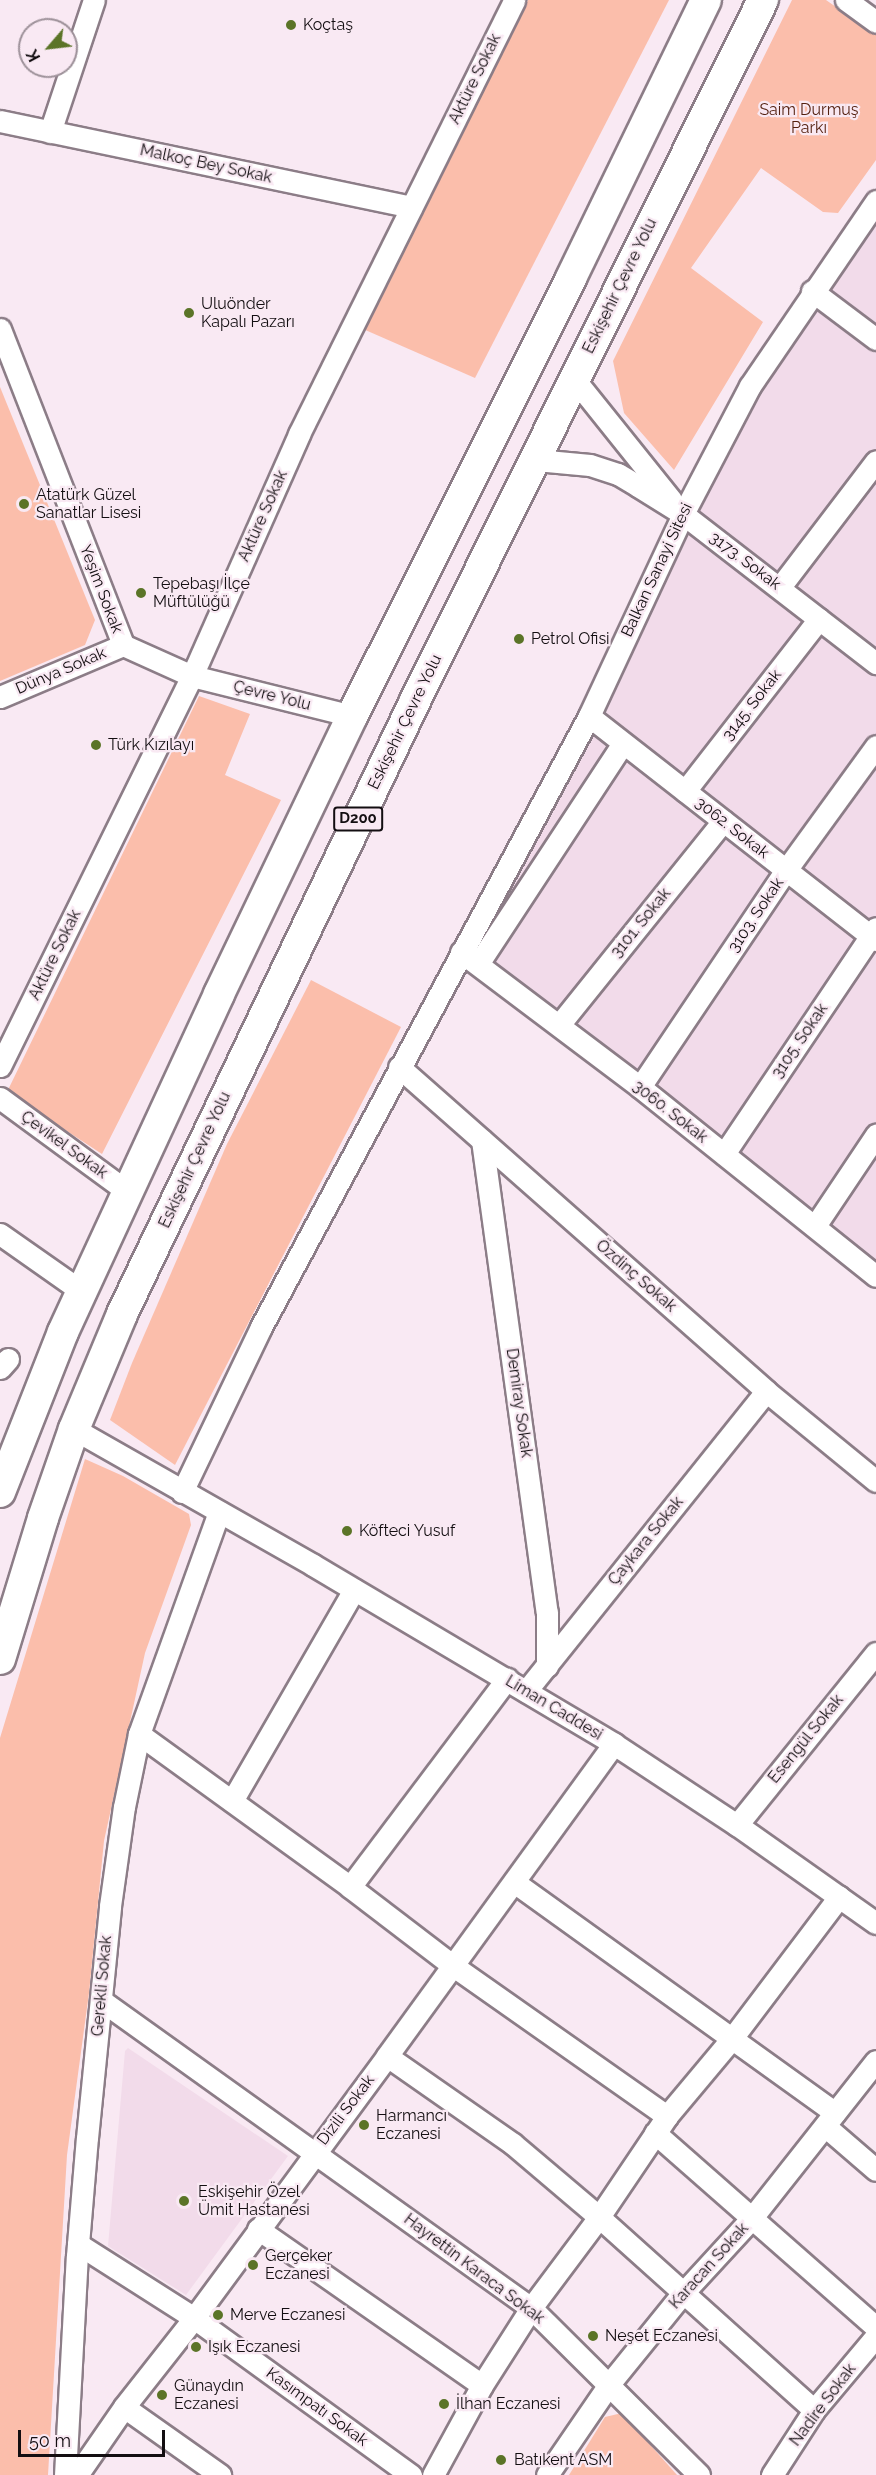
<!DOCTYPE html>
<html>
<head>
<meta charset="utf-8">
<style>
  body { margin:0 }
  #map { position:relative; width:876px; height:2475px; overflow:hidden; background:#f9e9f3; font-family:Raleway,sans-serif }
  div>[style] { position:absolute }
  .built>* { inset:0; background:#f2dbea }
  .green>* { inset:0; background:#fbbeab }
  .roads { filter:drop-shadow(2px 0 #8c7d87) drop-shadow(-2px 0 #8c7d87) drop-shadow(0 2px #8c7d87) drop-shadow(0 -2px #8c7d87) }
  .minor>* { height:21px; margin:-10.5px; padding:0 10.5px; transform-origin:10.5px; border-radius:10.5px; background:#fff }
  .highway>* { height:30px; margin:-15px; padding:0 15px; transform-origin:15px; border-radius:15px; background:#fff }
  .dots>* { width:16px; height:16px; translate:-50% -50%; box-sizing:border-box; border:3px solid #f9e9f3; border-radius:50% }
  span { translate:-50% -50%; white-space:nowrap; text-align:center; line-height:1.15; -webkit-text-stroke:4.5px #f9e9f3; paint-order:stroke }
  .shield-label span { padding:2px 4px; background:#f9e9f3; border:2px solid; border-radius:4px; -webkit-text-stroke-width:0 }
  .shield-label { font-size:15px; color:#130e11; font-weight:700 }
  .poi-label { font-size:16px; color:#130e11 }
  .left { translate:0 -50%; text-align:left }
  .street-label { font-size:16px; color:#130e11 }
  .park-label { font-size:16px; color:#531f0e }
  .north { position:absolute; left:18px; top:18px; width:60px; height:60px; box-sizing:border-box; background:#f9e9f3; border:2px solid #9d9199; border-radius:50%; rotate:242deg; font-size:16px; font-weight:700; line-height:24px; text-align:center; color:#130e11 }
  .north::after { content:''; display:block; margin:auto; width:21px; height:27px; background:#5b7427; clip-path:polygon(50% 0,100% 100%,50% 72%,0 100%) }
  .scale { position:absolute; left:18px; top:2430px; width:147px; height:27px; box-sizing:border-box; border:3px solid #130e11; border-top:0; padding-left:8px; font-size:18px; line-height:21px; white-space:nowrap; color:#130e11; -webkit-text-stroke:4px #f9e9f3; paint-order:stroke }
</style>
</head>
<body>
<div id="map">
  <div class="built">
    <div style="clip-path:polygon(876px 195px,876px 1273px,472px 950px,770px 341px)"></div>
    <div style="clip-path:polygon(128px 2048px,288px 2156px,186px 2295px,108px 2246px,125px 2051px)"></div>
  </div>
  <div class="green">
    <div style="clip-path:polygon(528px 0,669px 0,475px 378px,363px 329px)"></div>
    <div style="clip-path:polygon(792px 0,826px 0,876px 35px,876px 160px,838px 213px,823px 212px,761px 168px,691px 268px,763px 322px,674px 470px,624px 413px,613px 361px)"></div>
    <div style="clip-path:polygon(0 387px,95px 620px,85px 645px,0 681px)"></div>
    <div style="clip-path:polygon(199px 696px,250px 714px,225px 775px,281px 800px,102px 1154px,7px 1092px)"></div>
    <div style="clip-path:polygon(311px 980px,401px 1027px,175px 1465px,110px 1420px,132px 1363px,227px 1144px)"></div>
    <div style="clip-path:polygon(85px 1459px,123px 1476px,189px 1514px,191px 1525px,145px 1653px,104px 1841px,89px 1993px,67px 2155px,48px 2475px,0 2475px,0 1738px)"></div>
    <div style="clip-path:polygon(622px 2413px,677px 2475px,569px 2475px,605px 2417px)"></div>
  </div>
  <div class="roads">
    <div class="minor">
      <div style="left:846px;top:0;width:37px;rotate:36deg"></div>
      <div style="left:0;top:121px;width:420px;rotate:11.8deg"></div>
      <div style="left:50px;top:132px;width:139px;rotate:-71.6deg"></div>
      <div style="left:812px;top:291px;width:80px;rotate:36.9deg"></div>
      <div style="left:0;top:329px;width:339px;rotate:68.7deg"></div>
      <div style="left:123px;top:645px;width:76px;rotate:24.2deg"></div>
      <div style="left:192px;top:676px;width:165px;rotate:14deg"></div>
      <div style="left:575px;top:380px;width:154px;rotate:51.3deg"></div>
      <div style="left:536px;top:460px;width:54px;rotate:5.3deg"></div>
      <div style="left:590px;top:465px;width:29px;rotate:18deg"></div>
      <div style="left:618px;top:474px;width:23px;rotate:31deg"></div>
      <div style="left:638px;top:486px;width:53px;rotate:31.9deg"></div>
      <div style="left:683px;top:514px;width:244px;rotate:37.7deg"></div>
      <div style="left:780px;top:587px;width:158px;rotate:-52.7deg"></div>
      <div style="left:0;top:697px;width:134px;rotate:-22.9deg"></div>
      <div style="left:589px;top:716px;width:364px;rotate:38deg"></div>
      <div style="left:685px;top:791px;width:218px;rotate:-52.1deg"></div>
      <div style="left:461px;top:952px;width:224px;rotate:37deg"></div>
      <div style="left:640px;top:1087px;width:302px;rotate:38.7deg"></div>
      <div style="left:478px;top:964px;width:264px;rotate:-56.7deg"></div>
      <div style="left:559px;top:1025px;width:262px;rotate:-51.2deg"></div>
      <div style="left:0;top:1066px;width:435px;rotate:-63.8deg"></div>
      <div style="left:192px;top:676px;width:265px;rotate:-66.1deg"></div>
      <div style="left:299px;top:434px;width:484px;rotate:-63.6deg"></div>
      <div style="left:399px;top:1067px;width:490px;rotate:41.4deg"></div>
      <div style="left:766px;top:1391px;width:142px;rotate:39.3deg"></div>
      <div style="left:640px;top:1087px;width:262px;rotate:-56.1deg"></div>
      <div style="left:786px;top:870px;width:153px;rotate:-54deg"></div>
      <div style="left:0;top:1098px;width:159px;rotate:36.3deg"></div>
      <div style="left:482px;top:1140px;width:476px;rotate:82.2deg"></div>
      <div style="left:547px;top:1612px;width:54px;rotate:90deg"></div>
      <div style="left:724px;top:1154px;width:272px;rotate:-56.1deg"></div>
      <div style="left:815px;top:1226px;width:110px;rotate:-56.2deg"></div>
      <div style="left:0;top:1234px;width:99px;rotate:35.1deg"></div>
      <div style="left:0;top:1368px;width:12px;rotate:-48deg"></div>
      <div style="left:74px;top:1429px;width:275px;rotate:29.6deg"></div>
      <div style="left:313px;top:1565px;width:350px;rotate:30.7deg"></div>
      <div style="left:614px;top:1744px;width:147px;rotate:33.4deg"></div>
      <div style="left:737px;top:1825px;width:170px;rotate:35.2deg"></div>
      <div style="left:182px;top:1492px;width:183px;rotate:-64.4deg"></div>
      <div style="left:261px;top:1327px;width:693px;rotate:-61.77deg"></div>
      <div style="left:589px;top:716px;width:223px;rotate:-65deg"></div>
      <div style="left:683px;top:514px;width:144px;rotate:-62.4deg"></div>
      <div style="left:750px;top:386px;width:224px;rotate:-55.7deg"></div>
      <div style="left:526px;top:1691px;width:384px;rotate:-51.3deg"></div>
      <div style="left:139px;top:1734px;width:261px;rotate:35.9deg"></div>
      <div style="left:350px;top:1887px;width:128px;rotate:37.4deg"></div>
      <div style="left:452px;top:1965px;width:263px;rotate:35.1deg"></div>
      <div style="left:232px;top:1801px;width:244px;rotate:-60deg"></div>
      <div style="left:737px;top:1825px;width:221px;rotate:-51.1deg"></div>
      <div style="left:514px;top:1882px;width:395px;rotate:35.7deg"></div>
      <div style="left:350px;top:1887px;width:261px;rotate:-53deg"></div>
      <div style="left:102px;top:2001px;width:528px;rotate:35.59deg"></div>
      <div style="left:531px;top:2308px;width:237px;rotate:44.8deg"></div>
      <div style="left:387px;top:2056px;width:154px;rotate:34.9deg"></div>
      <div style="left:513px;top:2144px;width:113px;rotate:40.3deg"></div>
      <div style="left:599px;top:2217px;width:289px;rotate:41.9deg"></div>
      <div style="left:825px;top:2126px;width:67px;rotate:40.8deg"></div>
      <div style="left:655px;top:2133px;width:294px;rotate:41.3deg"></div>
      <div style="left:258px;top:2229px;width:273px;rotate:34.9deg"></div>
      <div style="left:78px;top:2244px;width:138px;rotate:32.5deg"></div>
      <div style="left:194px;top:2318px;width:268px;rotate:35.9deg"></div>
      <div style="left:124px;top:2407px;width:118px;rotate:35.3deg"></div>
      <div style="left:65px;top:2475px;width:219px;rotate:-86.9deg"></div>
      <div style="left:77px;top:2256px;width:118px;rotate:-85.2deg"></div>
      <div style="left:87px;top:2138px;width:233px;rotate:-84.3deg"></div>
      <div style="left:110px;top:1906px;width:100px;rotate:-82deg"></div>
      <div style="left:124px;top:1807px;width:75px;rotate:-78.4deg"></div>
      <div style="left:139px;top:1734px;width:236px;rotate:-70.2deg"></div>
      <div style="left:77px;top:2475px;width:83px;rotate:-55.3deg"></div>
      <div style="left:124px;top:2407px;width:113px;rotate:-51.8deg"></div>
      <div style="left:194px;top:2318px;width:325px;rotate:-53.6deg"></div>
      <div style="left:387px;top:2056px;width:386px;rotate:-54deg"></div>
      <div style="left:433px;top:2475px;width:102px;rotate:-61.4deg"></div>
      <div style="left:482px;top:2385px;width:91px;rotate:-57.5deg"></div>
      <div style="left:531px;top:2308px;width:114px;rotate:-53.2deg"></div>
      <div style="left:599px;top:2217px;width:122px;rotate:-56deg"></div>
      <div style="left:667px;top:2116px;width:103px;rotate:-50.1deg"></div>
      <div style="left:733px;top:2037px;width:176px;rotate:-52.9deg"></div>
      <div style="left:547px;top:2475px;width:112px;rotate:-55.6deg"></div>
      <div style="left:610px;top:2383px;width:116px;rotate:-51deg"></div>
      <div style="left:683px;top:2293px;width:100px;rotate:-47.4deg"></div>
      <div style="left:751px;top:2219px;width:201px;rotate:-51.7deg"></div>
      <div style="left:772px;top:2475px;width:77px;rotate:-57.1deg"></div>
      <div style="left:814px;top:2410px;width:97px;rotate:-50deg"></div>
    </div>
    <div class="highway">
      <div style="left:0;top:1492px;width:172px;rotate:-68.5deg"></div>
      <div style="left:63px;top:1332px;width:372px;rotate:-65.2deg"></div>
      <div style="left:219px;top:994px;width:308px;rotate:-64.4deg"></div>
      <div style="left:352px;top:716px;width:490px;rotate:-63.4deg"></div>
      <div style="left:571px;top:278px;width:309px;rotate:-64.1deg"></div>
      <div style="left:0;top:1659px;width:147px;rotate:-73deg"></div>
      <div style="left:43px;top:1518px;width:94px;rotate:-70.8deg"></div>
      <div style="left:74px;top:1429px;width:125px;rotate:-67.3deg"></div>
      <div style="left:122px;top:1314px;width:679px;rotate:-64.45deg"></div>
      <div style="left:415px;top:701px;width:783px;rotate:-63.6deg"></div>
    </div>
  </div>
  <div class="dots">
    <div style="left:291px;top:25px;background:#5b7427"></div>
    <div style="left:189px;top:313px;background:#5b7427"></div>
    <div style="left:24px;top:504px;background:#5b7427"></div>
    <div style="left:141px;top:593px;background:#5b7427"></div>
    <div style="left:519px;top:639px;background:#5b7427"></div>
    <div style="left:96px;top:745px;background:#5b7427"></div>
    <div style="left:347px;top:1531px;background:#5b7427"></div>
    <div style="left:364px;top:2125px;background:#5b7427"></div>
    <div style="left:184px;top:2201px;background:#5b7427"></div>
    <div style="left:253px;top:2265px;background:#5b7427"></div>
    <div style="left:218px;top:2315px;background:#5b7427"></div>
    <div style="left:593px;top:2336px;background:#5b7427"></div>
    <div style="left:196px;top:2347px;background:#5b7427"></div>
    <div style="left:162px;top:2395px;background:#5b7427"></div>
    <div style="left:444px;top:2404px;background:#5b7427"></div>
    <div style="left:501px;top:2460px;background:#5b7427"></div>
  </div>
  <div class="shield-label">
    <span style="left:358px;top:819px">D200</span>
  </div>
  <div class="poi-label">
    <span class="left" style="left:303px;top:25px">Koçtaş</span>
    <span class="left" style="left:201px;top:313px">Uluönder<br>Kapalı Pazarı</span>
    <span class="left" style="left:36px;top:504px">Atatürk Güzel<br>Sanatlar Lisesi</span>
    <span class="left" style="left:153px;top:593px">Tepebaşı İlçe<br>Müftülüğü</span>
    <span class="left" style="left:531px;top:639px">Petrol Ofisi</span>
    <span class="left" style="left:108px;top:745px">Türk Kızılayı</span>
    <span class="left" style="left:359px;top:1531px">Köfteci Yusuf</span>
    <span class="left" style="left:376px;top:2125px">Harmancı<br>Eczanesi</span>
    <span class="left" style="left:198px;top:2201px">Eskişehir Özel<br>Ümit Hastanesi</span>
    <span class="left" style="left:265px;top:2265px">Gerçeker<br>Eczanesi</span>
    <span class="left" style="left:230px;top:2315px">Merve Eczanesi</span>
    <span class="left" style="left:605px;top:2336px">Neşet Eczanesi</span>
    <span class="left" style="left:208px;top:2347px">Işık Eczanesi</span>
    <span class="left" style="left:174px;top:2395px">Günaydın<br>Eczanesi</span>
    <span class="left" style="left:456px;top:2404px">İlhan Eczanesi</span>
    <span class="left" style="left:514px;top:2460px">Batıkent ASM</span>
  </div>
  <div class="street-label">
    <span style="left:475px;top:79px;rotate:-64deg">Aktüre Sokak</span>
    <span style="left:206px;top:164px;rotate:12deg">Malkoç Bey Sokak</span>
    <span style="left:620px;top:286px;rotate:-64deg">Eskişehir Çevre Yolu</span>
    <span style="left:263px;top:516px;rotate:-66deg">Aktüre Sokak</span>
    <span style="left:745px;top:561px;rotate:37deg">3173. Sokak</span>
    <span style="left:657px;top:570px;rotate:-65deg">Balkan Sanayi Sitesi</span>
    <span style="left:101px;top:589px;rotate:69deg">Yeşim Sokak</span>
    <span style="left:61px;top:671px;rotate:-23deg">Dünya Sokak</span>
    <span style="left:272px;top:696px;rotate:14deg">Çevre Yolu</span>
    <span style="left:752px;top:705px;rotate:-52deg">3145. Sokak</span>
    <span style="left:405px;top:722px;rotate:-64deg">Eskişehir Çevre Yolu</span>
    <span style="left:732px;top:828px;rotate:38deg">3062. Sokak</span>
    <span style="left:756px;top:915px;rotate:-56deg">3103. Sokak</span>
    <span style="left:641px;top:923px;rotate:-51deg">3101. Sokak</span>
    <span style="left:55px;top:955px;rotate:-64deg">Aktüre Sokak</span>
    <span style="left:800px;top:1041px;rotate:-56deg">3105. Sokak</span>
    <span style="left:670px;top:1112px;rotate:38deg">3060. Sokak</span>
    <span style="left:64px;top:1145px;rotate:36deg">Çevikel Sokak</span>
    <span style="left:195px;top:1160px;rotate:-65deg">Eskişehir Çevre Yolu</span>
    <span style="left:636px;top:1276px;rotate:41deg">Özdinç Sokak</span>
    <span style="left:519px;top:1403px;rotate:82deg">Demiray Sokak</span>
    <span style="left:646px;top:1541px;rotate:-51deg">Çaykara Sokak</span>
    <span style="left:554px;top:1708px;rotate:31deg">Liman Caddesi</span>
    <span style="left:806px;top:1739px;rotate:-51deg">Esengül Sokak</span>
    <span style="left:102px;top:1986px;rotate:-85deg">Gerekli Sokak</span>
    <span style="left:346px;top:2110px;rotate:-53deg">Dizili Sokak</span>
    <span style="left:709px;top:2266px;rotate:-48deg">Karacan Sokak</span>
    <span style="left:474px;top:2269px;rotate:37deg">Hayrettin Karaca Sokak</span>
    <span style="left:823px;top:2405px;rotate:-53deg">Nadire Sokak</span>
    <span style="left:317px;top:2407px;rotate:36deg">Kasımpatı Sokak</span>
  </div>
  <div class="park-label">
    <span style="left:809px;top:119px">Saim Durmuş<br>Parkı</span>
  </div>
  <div class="north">K</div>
  <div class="scale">50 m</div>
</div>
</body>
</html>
